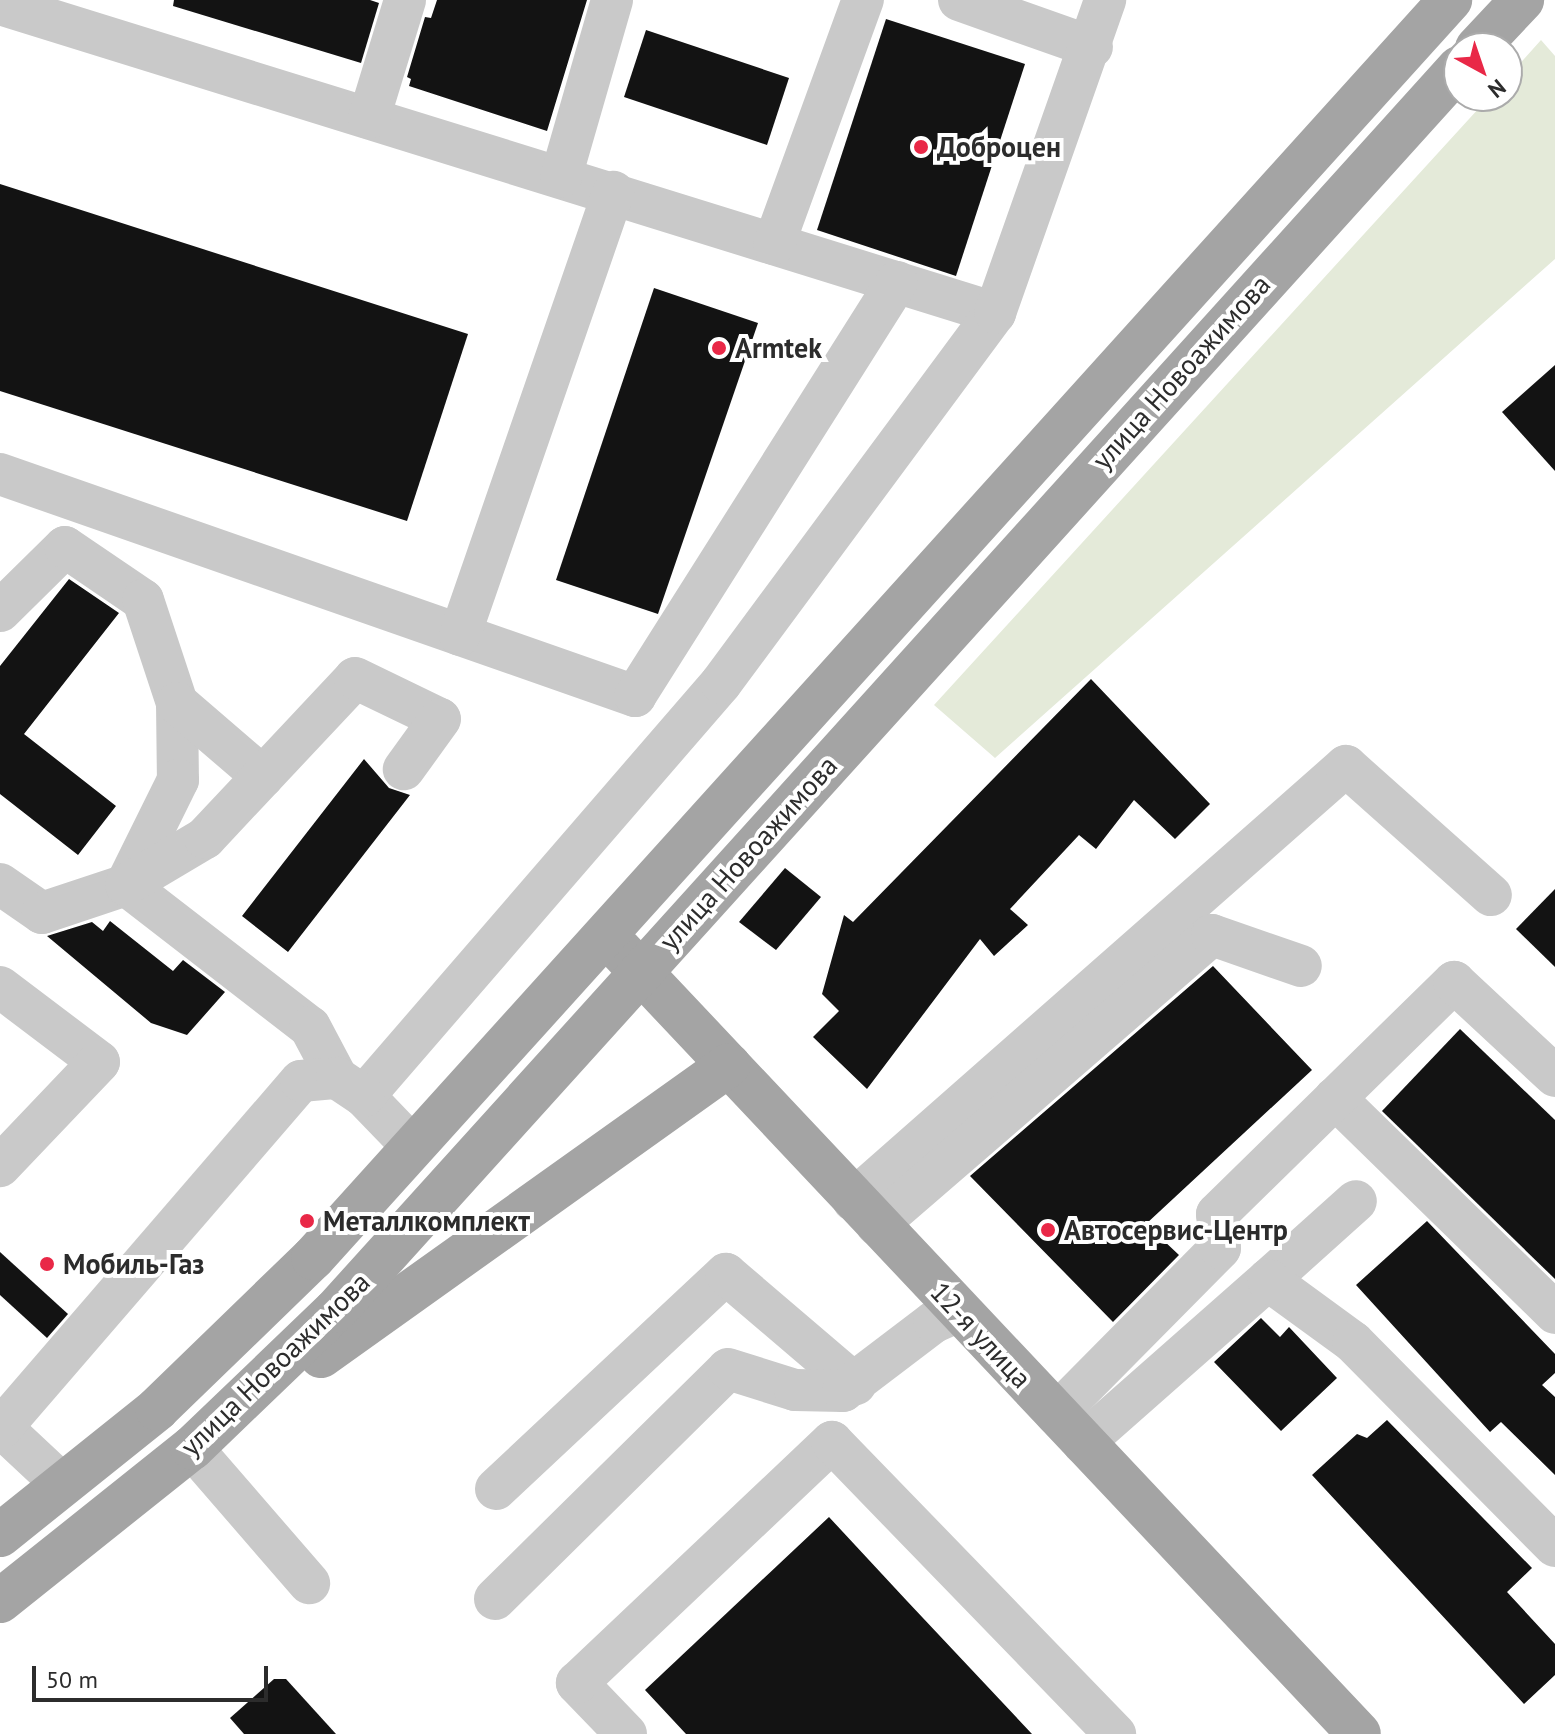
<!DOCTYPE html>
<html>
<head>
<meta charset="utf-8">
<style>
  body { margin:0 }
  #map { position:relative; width:1555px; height:1734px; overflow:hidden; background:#fff; font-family:"PT Sans",sans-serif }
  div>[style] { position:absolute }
  .green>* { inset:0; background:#e4ead9 }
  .building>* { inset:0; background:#131313 }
  .minor>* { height:42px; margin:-21px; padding:0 21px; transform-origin:21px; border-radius:21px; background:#c9c9c9 }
  .major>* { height:44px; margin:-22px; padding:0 22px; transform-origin:22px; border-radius:22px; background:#a4a4a4 }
  .dots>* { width:22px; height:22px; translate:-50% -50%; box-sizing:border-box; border:4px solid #fff; border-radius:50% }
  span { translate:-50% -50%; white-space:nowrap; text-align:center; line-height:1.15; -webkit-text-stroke:8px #fff; paint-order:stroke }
  .poi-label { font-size:28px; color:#2c2c2c; font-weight:700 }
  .left { translate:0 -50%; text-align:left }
  .street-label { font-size:28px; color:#2c2c2c }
  .north { position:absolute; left:1443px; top:32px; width:80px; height:80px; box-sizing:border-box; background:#fff; border:2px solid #ababab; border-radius:50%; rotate:140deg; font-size:22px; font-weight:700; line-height:32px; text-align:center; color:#2c2c2c }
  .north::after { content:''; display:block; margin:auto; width:28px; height:36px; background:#e92847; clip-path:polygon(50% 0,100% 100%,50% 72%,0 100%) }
  .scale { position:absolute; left:32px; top:1666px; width:236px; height:36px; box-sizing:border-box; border:4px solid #2c2c2c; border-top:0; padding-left:10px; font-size:24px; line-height:28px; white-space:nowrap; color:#2c2c2c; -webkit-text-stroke:6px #fff; paint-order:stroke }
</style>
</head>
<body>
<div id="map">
  <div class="green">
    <div style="clip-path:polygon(1541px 40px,1555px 56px,1555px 259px,995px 758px,934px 705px,1490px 96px,1507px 96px,1507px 78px)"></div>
  </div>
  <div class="building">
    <div style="clip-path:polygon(174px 0,370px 0,379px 3px,361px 63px,173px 6px)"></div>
    <div style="clip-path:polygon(437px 0,587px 0,547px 131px,409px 86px,411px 79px,407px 77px,425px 17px,431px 18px)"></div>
    <div style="clip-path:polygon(886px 19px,1025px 64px,956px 276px,817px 230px)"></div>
    <div style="clip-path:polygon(646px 30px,789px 78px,767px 145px,624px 97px)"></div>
    <div style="clip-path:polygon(0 184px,468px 334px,407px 521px,0 391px)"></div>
    <div style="clip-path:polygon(654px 288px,758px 323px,658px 614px,556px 580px)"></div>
    <div style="clip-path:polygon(1555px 365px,1555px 471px,1502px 412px)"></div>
    <div style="clip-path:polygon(69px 579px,119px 613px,24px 734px,116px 806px,78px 855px,0 794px,0 666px)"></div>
    <div style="clip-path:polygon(1091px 679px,1210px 804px,1175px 839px,1134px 800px,1096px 849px,1079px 835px,1010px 909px,1028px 925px,994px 956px,980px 939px,867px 1089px,813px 1037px,839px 1011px,822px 994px,844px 915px,853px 922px)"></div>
    <div style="clip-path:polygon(364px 759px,389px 788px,410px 795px,288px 952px,242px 916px)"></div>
    <div style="clip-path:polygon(785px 868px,821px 897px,776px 950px,739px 922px)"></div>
    <div style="clip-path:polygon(1555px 889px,1555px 967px,1516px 929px)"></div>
    <div style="clip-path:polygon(110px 921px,173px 971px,183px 960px,225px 992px,187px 1035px,151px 1023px,47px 936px,92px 922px,103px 931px)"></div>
    <div style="clip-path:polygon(1213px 966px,1312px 1070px,1146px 1224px,1179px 1255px,1113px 1322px,970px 1176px)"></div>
    <div style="clip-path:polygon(1460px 1029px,1555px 1120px,1555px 1279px,1382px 1111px)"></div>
    <div style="clip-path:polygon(1427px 1221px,1555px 1354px,1555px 1373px,1542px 1385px,1555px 1397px,1555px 1475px,1501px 1422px,1490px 1432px,1356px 1285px)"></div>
    <div style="clip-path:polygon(0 1252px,68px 1314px,47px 1338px,0 1295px)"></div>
    <div style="clip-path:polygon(1261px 1318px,1280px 1337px,1289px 1327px,1337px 1378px,1281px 1431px,1214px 1362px)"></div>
    <div style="clip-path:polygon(1387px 1420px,1532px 1568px,1507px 1592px,1555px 1644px,1555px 1675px,1524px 1704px,1312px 1475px,1357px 1434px,1367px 1438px)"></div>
    <div style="clip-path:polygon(829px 1517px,907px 1601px,1032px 1734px,686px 1734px,645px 1690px)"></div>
    <div style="clip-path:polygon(274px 1679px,286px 1679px,336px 1734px,244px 1734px,230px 1718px)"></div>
  </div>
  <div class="minor">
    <div style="left:959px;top:0;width:141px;rotate:19.5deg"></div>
    <div style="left:0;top:4px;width:1042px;rotate:17.25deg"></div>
    <div style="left:369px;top:118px;width:123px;rotate:-73deg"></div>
    <div style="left:561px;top:177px;width:184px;rotate:-73.9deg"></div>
    <div style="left:774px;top:244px;width:260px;rotate:-70deg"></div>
    <div style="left:0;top:474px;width:673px;rotate:19.27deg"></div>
    <div style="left:635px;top:696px;width:490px;rotate:-57.7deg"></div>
    <div style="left:0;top:611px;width:91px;rotate:-44.6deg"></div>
    <div style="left:65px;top:547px;width:94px;rotate:34.2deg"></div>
    <div style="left:143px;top:600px;width:108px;rotate:71.7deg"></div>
    <div style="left:177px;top:703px;width:77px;rotate:89.3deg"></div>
    <div style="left:178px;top:780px;width:117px;rotate:116.3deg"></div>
    <div style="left:460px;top:635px;width:469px;rotate:-70.9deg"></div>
    <div style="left:177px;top:703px;width:113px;rotate:40.7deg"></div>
    <div style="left:0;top:884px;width:51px;rotate:34.6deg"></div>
    <div style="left:42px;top:913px;width:89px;rotate:-18.4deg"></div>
    <div style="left:126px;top:885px;width:232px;rotate:37.7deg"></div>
    <div style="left:310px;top:1027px;width:58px;rotate:62.1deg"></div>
    <div style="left:126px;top:885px;width:92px;rotate:-30.7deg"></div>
    <div style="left:205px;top:838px;width:219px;rotate:-46.8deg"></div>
    <div style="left:355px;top:678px;width:94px;rotate:25.8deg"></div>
    <div style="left:440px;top:719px;width:62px;rotate:125.8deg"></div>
    <div style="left:0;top:987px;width:124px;rotate:37.1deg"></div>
    <div style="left:99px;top:1062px;width:144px;rotate:133.6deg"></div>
    <div style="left:1335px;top:1098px;width:308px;rotate:44.3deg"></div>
    <div style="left:413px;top:1147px;width:71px;rotate:-133.9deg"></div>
    <div style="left:364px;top:1096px;width:546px;rotate:-49.16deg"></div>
    <div style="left:721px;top:683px;width:460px;rotate:-53.5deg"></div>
    <div style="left:995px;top:313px;width:332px;rotate:-70.6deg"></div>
    <div style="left:853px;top:1200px;width:657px;rotate:-41.36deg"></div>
    <div style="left:1346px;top:766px;width:194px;rotate:41.7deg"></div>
    <div style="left:877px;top:1225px;width:443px;rotate:-40.9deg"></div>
    <div style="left:1212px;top:935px;width:94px;rotate:19.2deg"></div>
    <div style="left:1268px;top:1280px;width:118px;rotate:-41.9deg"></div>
    <div style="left:1056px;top:1414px;width:233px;rotate:-45.3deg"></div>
    <div style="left:1220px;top:1248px;width:34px;rotate:-95deg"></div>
    <div style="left:1217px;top:1214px;width:332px;rotate:-44.4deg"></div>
    <div style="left:1454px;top:982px;width:138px;rotate:42.9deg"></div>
    <div style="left:0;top:1426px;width:86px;rotate:43.1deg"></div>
    <div style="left:2px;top:1427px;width:457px;rotate:-49.2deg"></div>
    <div style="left:301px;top:1081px;width:36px;rotate:-5deg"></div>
    <div style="left:337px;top:1078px;width:32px;rotate:34deg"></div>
    <div style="left:1083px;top:1443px;width:247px;rotate:-41.4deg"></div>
    <div style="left:1268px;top:1280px;width:105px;rotate:36.1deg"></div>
    <div style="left:1353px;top:1342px;width:287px;rotate:45.3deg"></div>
    <div style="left:192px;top:1448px;width:179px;rotate:49.1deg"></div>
    <div style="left:496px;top:1489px;width:315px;rotate:-43.1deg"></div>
    <div style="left:726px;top:1274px;width:170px;rotate:40.5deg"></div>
    <div style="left:495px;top:1599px;width:327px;rotate:-44.6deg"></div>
    <div style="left:728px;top:1369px;width:70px;rotate:17.4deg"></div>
    <div style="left:795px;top:1390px;width:48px;rotate:1.2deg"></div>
    <div style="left:843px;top:1391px;width:114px;rotate:-37.2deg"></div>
    <div style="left:934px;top:1322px;width:27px;rotate:-24deg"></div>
    <div style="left:626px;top:1734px;width:71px;rotate:-133.9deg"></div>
    <div style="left:577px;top:1683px;width:351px;rotate:-43.4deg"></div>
    <div style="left:832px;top:1442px;width:407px;rotate:45.9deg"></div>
  </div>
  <div class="major">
    <div style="left:1477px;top:48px;width:66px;rotate:-46.8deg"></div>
    <div style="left:620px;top:950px;width:1077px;rotate:46.69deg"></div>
    <div style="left:321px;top:1356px;width:501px;rotate:-35.5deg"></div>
    <div style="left:0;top:1535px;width:201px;rotate:-38.7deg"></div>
    <div style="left:157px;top:1409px;width:217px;rotate:-44.1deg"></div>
    <div style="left:313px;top:1258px;width:1696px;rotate:-47.89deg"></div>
    <div style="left:0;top:1601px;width:246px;rotate:-38.6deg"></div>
    <div style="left:192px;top:1448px;width:198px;rotate:-43.8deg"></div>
    <div style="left:335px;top:1311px;width:1676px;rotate:-47.88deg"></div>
  </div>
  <div class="dots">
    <div style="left:921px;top:147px;background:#e92847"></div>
    <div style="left:719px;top:348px;background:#e92847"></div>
    <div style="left:307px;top:1221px;background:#e92847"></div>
    <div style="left:1048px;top:1230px;background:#e92847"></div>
    <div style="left:47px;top:1264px;background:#e92847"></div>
  </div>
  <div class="poi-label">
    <span class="left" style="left:937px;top:147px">Доброцен</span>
    <span class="left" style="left:735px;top:348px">Armtek</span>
    <span class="left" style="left:323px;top:1221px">Металлкомплект</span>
    <span class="left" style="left:1064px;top:1230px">Автосервис-Центр</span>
    <span class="left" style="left:63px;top:1264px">Мобиль-Газ</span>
  </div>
  <div class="street-label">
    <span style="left:1181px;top:372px;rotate:-48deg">улица Новоажимова</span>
    <span style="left:748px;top:853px;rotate:-48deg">улица Новоажимова</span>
    <span style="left:981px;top:1335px;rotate:47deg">12-я улица</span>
    <span style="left:275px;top:1364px;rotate:-44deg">улица Новоажимова</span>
  </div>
  <div class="north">N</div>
  <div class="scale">50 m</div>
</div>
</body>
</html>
